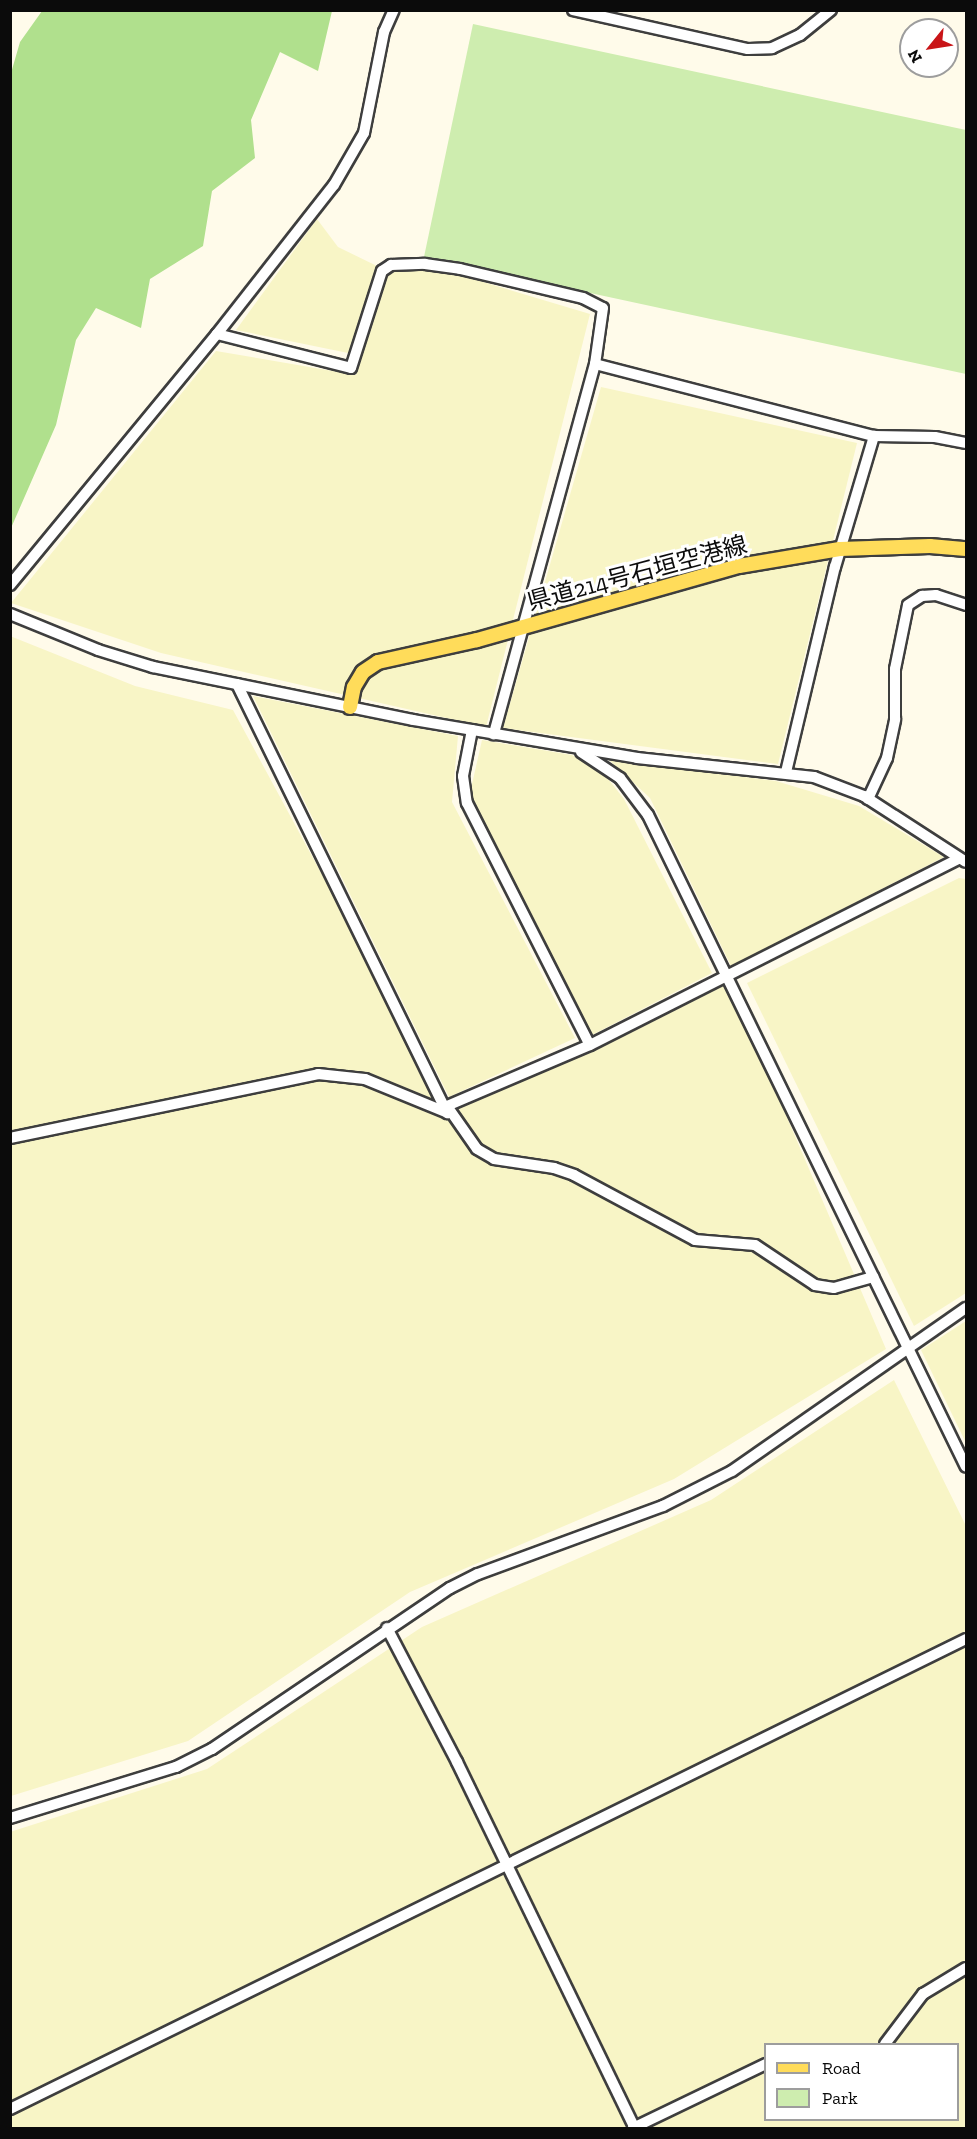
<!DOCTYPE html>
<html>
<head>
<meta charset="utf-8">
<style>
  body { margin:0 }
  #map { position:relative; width:977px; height:2139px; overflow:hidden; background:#fffbea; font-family:"Zilla Slab","Noto Sans JP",serif }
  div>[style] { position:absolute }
  .farmland>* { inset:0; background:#f8f5c6 }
  .green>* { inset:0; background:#ceedaf }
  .forest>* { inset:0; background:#b0e08d }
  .roads { filter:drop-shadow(2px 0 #3e3e3e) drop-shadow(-2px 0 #3e3e3e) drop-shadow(0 2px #3e3e3e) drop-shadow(0 -2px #3e3e3e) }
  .minor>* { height:10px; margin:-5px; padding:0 5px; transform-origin:5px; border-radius:5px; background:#fff }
  .major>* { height:14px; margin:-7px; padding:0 7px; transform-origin:7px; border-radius:7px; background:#ffdc5a }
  span { translate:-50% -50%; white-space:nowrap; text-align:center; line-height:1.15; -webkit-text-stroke:6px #fff; paint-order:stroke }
  .street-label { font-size:24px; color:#0b0b0b }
  .frame { position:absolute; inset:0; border:12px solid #0b0b0b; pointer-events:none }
  .legend { position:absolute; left:764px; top:2043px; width:195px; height:78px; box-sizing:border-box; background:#fff; border:2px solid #9d9d9d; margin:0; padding:8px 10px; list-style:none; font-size:18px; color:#0b0b0b }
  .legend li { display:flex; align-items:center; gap:12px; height:30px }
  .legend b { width:30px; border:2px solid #9d9d9d }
  .north { position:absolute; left:899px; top:18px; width:60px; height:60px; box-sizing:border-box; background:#fff; border:2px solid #9d9d9d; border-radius:50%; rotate:240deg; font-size:16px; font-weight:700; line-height:24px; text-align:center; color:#0b0b0b }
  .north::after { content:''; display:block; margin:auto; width:21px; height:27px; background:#c91518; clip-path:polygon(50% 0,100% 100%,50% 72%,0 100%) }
</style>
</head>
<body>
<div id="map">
  <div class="farmland">
    <div style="clip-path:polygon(317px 219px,338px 247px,379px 267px,353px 354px,236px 330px)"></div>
    <div style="clip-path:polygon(402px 267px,440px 269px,590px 314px,486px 727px,161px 653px,11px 603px,216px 351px,356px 375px,384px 272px)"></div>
    <div style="clip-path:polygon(601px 387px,857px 443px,778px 764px,503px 728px)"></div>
    <div style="clip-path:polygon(10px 636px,135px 686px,233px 710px,447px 1106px,727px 977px,886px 1349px,674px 1479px,410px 1592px,188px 1741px,11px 1796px)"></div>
    <div style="clip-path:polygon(253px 696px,458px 736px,452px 802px,575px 1038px,449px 1097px)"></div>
    <div style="clip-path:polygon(482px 740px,572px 755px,605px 775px,624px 799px,712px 973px,592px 1035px,470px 793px)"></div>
    <div style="clip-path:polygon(608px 759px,776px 781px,859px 806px,944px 857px,731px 966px,650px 798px)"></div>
    <div style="clip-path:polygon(959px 878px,966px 879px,966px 1293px,914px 1326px,747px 983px)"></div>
    <div style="clip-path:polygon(966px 1321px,966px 1443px,921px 1350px)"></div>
    <div style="clip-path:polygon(evenodd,894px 1380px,966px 1526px,966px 2128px,11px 2128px,10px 1832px,207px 1769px,422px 1627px,711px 1500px,894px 1380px,766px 2044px,958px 2044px,958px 2120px,766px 2120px,766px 2044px)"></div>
  </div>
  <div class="green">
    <div style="clip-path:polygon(473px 24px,966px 130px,966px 374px,424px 257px)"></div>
  </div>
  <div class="forest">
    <div style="clip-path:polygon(42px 11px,332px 11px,318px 71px,280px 52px,251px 120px,255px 158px,212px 191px,203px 246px,150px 279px,141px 328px,96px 308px,76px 340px,56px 425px,11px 528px,11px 73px,20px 42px)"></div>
  </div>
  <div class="roads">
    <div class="minor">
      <div style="left:573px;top:10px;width:179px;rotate:12.6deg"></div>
      <div style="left:748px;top:49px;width:24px;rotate:-2deg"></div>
      <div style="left:772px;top:48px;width:31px;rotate:-25deg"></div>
      <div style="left:800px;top:35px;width:40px;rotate:-39deg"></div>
      <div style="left:217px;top:334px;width:138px;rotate:14.2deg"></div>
      <div style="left:351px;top:368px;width:102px;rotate:-72.3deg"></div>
      <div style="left:382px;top:271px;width:11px;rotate:-34deg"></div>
      <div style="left:391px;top:265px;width:34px;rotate:-2deg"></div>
      <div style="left:425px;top:264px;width:35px;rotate:8deg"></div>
      <div style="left:460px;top:269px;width:126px;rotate:13.3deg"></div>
      <div style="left:583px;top:298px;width:22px;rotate:27deg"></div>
      <div style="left:603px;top:308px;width:57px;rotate:98.1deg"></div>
      <div style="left:595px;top:364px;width:384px;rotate:105.3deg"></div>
      <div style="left:595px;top:364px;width:288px;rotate:14.5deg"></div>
      <div style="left:874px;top:436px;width:61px;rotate:0.9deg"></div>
      <div style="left:935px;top:437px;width:32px;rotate:11deg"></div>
      <div style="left:10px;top:585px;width:325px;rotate:-50.5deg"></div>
      <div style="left:217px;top:334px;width:189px;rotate:-51.9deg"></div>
      <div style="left:334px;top:185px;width:60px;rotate:-60deg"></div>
      <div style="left:364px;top:133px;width:103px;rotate:-78.8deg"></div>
      <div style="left:384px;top:32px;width:24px;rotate:-66deg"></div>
      <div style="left:10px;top:614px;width:95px;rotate:22.2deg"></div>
      <div style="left:98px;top:650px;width:58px;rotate:17.2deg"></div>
      <div style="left:153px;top:667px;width:265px;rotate:11.5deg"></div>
      <div style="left:413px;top:720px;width:227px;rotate:9.6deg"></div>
      <div style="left:637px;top:758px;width:178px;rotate:6.1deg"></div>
      <div style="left:814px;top:777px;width:53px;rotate:20.8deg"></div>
      <div style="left:864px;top:796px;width:121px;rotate:32.9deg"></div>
      <div style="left:237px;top:684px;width:478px;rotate:63.9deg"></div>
      <div style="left:472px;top:730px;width:47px;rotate:101.1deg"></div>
      <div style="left:463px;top:776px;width:27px;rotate:82deg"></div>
      <div style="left:467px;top:803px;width:271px;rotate:63.1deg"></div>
      <div style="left:581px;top:752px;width:47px;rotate:33.7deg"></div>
      <div style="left:620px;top:778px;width:46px;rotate:52.9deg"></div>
      <div style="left:648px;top:815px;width:725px;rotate:64deg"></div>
      <div style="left:786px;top:772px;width:211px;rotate:-76.6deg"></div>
      <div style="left:835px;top:567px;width:137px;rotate:-73.4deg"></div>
      <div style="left:868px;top:799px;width:45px;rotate:-65.1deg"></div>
      <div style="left:887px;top:758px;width:40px;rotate:-78deg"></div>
      <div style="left:895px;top:719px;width:50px;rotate:-90deg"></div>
      <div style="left:895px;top:669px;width:65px;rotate:-78.5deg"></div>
      <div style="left:908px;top:605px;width:17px;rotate:-33deg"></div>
      <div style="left:922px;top:596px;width:14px;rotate:-4deg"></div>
      <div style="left:936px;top:595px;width:32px;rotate:18deg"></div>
      <div style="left:447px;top:1106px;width:155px;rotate:-23.1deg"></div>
      <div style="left:590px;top:1045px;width:413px;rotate:-26.8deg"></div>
      <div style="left:447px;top:1106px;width:52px;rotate:55.1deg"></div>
      <div style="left:477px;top:1149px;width:20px;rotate:30deg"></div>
      <div style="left:494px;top:1159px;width:61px;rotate:8.5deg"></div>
      <div style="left:554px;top:1168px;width:21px;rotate:19deg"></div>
      <div style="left:574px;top:1175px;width:137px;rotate:28.2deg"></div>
      <div style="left:695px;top:1240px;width:60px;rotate:4.8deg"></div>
      <div style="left:755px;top:1245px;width:72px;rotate:33.7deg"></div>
      <div style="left:815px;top:1285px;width:19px;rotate:9deg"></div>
      <div style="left:834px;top:1288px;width:41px;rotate:-15.8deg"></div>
      <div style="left:10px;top:1138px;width:315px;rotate:-11.7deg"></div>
      <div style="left:318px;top:1074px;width:47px;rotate:6.1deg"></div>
      <div style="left:365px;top:1079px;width:90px;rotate:22.3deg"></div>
      <div style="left:387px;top:1628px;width:151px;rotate:62.4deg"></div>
      <div style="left:457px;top:1762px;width:407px;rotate:64.1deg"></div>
      <div style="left:10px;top:1818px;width:174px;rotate:-17.1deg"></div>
      <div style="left:176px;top:1767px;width:40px;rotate:-26.6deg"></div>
      <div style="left:212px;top:1749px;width:287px;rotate:-34.1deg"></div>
      <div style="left:450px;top:1588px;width:31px;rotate:-27deg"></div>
      <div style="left:478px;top:1574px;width:197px;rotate:-20.2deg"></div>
      <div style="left:663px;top:1506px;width:77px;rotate:-26.9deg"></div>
      <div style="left:732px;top:1471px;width:285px;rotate:-34.9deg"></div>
      <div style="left:885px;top:2044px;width:63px;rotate:-52.8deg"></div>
      <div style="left:923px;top:1994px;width:50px;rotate:-31.2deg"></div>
      <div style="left:10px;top:2109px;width:1065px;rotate:-26.18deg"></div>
      <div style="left:633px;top:2128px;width:148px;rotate:-25.7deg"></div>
    </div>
    <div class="major">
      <div style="left:350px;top:707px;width:20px;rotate:-79deg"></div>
      <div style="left:354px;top:687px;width:17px;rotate:-59deg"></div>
      <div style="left:363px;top:672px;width:18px;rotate:-34deg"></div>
      <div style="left:378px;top:662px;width:101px;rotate:-12.5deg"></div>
      <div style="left:477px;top:640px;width:272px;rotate:-15.8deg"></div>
      <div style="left:739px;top:566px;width:102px;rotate:-9.6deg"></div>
      <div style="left:840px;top:549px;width:90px;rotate:-1.9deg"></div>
      <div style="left:930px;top:546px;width:36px;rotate:5deg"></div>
    </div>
  </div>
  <div class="street-label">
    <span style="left:637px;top:573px;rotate:-15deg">県道214号石垣空港線</span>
  </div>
  <div class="frame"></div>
  <ul class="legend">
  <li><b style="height:8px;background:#ffdc5a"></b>Road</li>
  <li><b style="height:16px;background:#ceedaf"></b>Park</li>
  </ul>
  <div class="north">N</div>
</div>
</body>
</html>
